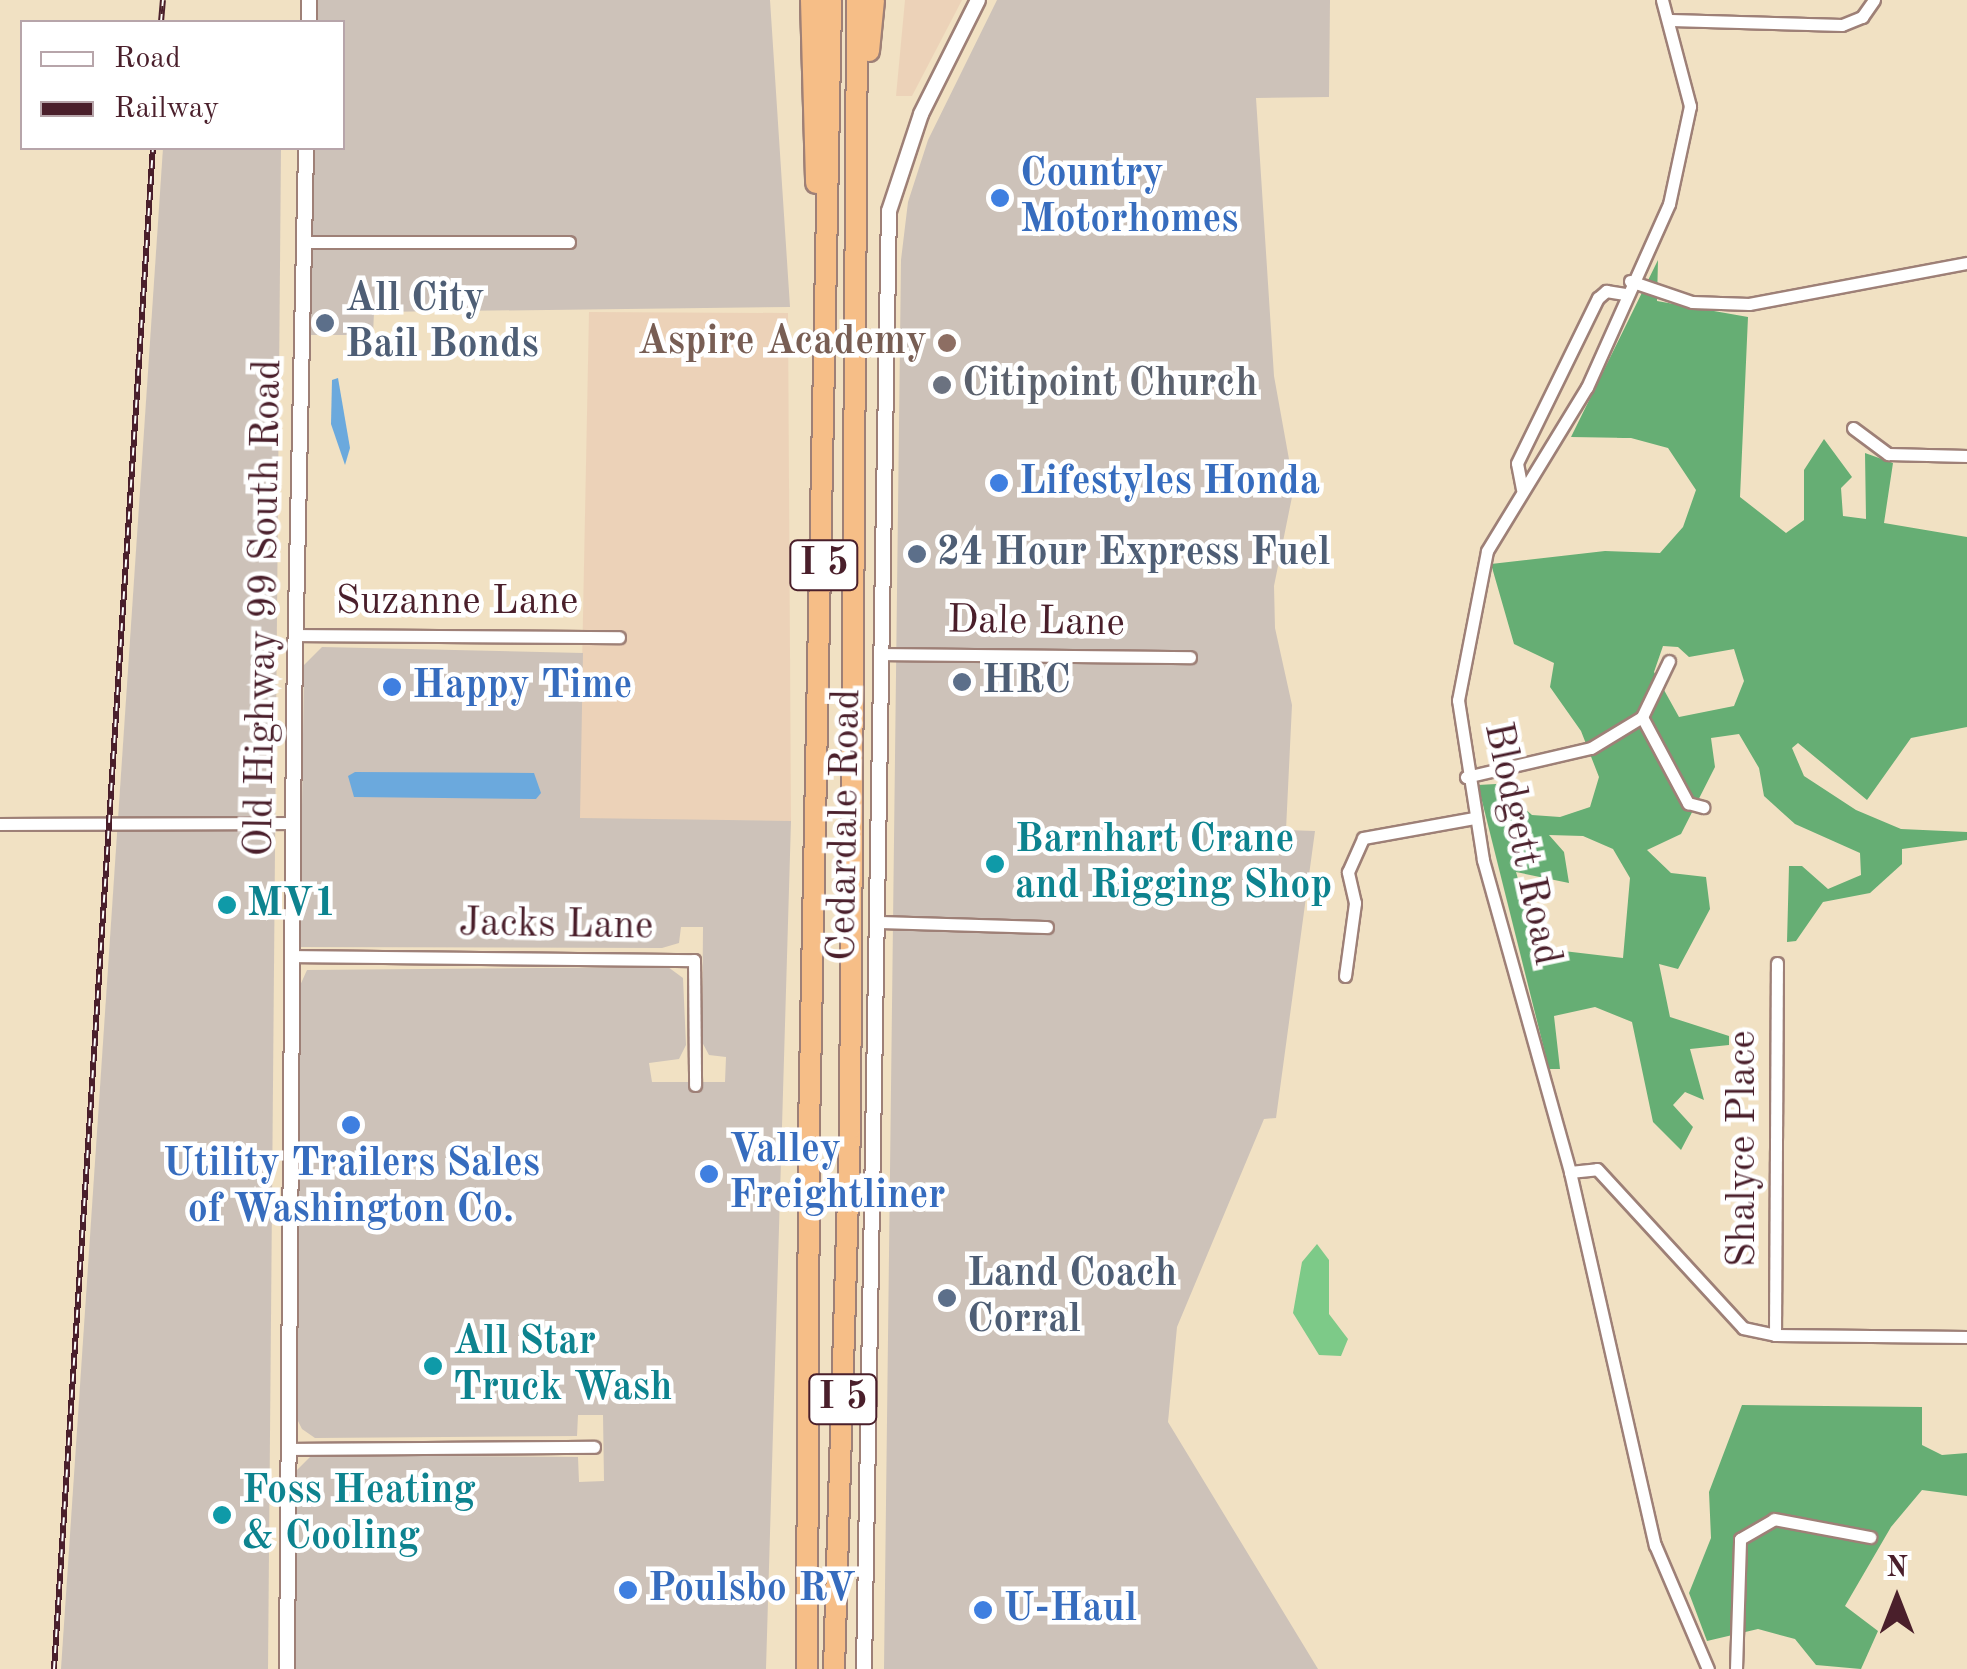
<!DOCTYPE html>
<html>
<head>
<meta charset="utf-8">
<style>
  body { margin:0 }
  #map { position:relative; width:1967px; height:1669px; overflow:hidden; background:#f1e1c3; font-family:"Old Standard TT",serif }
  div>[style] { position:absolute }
  .built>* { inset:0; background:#ecd2b8 }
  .industrial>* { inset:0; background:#cdc2b9 }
  .green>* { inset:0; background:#7dca88 }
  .forest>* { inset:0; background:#66ae74 }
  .water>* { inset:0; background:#6ba9dd }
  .roads { filter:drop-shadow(2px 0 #9e8077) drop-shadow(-2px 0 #9e8077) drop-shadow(0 2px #9e8077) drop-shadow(0 -2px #9e8077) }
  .minor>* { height:11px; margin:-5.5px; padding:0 5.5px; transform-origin:5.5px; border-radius:5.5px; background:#fff }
  .tertiary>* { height:14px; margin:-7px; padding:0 7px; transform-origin:7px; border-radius:7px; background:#fff }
  .motorway>* { height:20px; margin:-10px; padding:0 10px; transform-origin:10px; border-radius:10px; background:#f6be87 }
  .rail>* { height:6px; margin-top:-3px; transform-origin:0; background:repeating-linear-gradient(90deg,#fff 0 8px,#4a1f2b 0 16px); box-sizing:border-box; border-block:2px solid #4a1f2b }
  .dots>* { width:28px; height:28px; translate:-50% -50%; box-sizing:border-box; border:5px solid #fff; border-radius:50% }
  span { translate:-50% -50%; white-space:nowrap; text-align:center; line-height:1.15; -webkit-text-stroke:9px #fff; paint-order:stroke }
  .shield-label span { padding:2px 8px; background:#fff; border:2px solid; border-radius:8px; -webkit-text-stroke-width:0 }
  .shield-label { font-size:38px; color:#4a1f2b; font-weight:700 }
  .shop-label { font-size:40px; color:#366cbe; font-weight:700 }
  .left { translate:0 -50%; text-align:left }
  .service-label { font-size:40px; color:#4e5e75; font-weight:700 }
  .education-label { font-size:40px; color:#785e54; font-weight:700 }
  .right { translate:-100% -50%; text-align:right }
  .worship-label { font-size:40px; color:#5b616d; font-weight:700 }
  .street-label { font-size:40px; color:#4a1f2b }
  .culture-label { font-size:40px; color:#0d838f; font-weight:700 }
  .legend { position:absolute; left:20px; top:20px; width:325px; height:130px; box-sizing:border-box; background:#fff; border:2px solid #b7a5aa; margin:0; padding:12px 18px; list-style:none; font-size:30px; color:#4a1f2b }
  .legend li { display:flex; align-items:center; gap:20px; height:50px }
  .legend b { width:50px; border:2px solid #b7a5aa }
  .north { position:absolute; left:1847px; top:1549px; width:100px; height:100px; -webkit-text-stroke:8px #fff; paint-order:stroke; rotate:0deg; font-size:28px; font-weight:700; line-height:40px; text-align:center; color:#4a1f2b }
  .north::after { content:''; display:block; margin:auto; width:35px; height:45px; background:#4a1f2b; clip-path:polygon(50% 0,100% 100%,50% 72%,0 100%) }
</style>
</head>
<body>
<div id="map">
  <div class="built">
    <div style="clip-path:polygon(905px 0,962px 0,912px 96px,896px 96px)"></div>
    <div style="clip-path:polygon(589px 312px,788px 313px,791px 821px,579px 819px)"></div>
  </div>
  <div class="industrial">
    <div style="clip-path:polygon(314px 0,770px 0,790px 307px,374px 312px,373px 335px,308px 335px,311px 148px,342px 148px,342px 22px,313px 22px)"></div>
    <div style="clip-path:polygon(997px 0,1330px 0,1329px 97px,1256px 98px,1274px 376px,1294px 487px,1274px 586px,1275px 628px,1292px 705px,1286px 830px,1315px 831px,1276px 1118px,1264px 1119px,1177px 1327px,1168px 1422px,1318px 1669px,884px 1669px,901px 260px,908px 202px,928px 140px)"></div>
    <div style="clip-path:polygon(163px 148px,281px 148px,268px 1669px,61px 1669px)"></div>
    <div style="clip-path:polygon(322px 647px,583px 653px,580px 818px,791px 821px,766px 1669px,294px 1669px,296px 1471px,312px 1455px,578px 1457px,579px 1482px,604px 1481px,603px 1415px,578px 1415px,577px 1436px,315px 1438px,302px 1429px,295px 1415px,298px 990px,307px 970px,668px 967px,683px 978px,686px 1045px,679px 1059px,649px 1063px,652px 1082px,725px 1082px,726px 1057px,709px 1055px,702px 1042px,703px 927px,681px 927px,679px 943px,662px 948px,300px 947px,304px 665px)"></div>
  </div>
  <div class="green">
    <div style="clip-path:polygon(1317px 1244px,1329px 1260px,1329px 1314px,1348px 1339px,1341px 1356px,1319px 1355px,1293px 1313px,1302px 1262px)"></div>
  </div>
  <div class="forest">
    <div style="clip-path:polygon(evenodd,1658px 260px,1657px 301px,1748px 317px,1740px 497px,1786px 533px,1804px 520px,1804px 470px,1824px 439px,1852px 477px,1841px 488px,1843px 516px,1866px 519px,1865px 453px,1893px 463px,1884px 523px,1967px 537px,1967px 727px,1911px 738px,1867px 800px,1798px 743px,1792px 748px,1804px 776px,1856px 810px,1901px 829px,1967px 832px,1967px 840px,1902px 849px,1902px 864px,1870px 893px,1823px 902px,1796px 941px,1787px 942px,1789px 866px,1802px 866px,1828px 889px,1861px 875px,1860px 853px,1795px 824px,1764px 796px,1759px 768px,1739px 734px,1711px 738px,1715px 767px,1681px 834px,1647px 850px,1671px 873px,1706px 877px,1710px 909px,1678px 969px,1659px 964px,1670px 1017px,1729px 1036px,1729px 1045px,1690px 1049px,1704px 1100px,1685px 1092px,1673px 1105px,1693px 1127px,1681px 1150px,1653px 1122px,1632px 1022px,1595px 1007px,1554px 1016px,1560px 1069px,1549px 1069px,1478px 785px,1496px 784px,1532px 815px,1560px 817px,1590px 807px,1599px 777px,1581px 731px,1550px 687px,1554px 663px,1514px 644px,1491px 564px,1605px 551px,1660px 553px,1683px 527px,1696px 490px,1668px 448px,1631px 438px,1571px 437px,1658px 260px,1663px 646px,1678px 647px,1689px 657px,1734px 649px,1744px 681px,1734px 706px,1679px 717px,1654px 672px,1663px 646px,1658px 260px,1549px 835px,1583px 836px,1613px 849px,1630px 878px,1623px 958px,1538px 948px,1516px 872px,1569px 883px,1564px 852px,1549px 835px)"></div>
    <div style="clip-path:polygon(1742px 1405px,1922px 1407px,1922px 1445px,1942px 1455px,1967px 1453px,1967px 1496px,1922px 1490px,1891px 1527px,1845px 1606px,1878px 1631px,1861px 1669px,1816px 1665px,1795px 1639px,1758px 1629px,1707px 1641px,1689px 1593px,1711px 1538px,1709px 1492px)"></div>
  </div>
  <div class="water">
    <div style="clip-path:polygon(338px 378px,350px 448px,345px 465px,331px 424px,332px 380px)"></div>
    <div style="clip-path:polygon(355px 772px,534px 773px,541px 793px,536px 799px,354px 797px,348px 776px)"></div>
  </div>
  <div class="roads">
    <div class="minor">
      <div style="left:1662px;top:0;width:110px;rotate:75.2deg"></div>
      <div style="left:1690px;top:106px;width:100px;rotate:102.1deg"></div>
      <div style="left:1669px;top:204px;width:201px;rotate:114.1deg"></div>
      <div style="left:1587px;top:387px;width:192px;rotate:121.4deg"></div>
      <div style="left:1487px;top:551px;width:152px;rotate:101deg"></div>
      <div style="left:1458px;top:700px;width:162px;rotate:81.1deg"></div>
      <div style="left:1483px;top:860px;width:324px;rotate:74.4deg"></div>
      <div style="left:1570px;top:1172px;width:383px;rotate:77.2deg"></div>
      <div style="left:1655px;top:1545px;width:135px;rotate:66.9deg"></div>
      <div style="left:1671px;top:20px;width:171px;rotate:1.7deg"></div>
      <div style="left:1842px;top:25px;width:22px;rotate:-22deg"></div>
      <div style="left:1862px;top:17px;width:21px;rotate:-55deg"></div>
      <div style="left:305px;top:242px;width:264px"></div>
      <div style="left:1630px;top:281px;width:65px;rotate:18.7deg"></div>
      <div style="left:1692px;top:302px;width:57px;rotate:2deg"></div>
      <div style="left:1749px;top:304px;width:222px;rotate:-10.7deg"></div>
      <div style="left:1853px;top:428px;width:44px;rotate:36.6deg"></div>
      <div style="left:1888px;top:454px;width:79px;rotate:1.5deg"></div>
      <div style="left:1522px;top:489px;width:26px;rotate:-101deg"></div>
      <div style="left:1517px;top:463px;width:184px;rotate:-63.9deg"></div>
      <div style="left:1598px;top:298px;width:11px;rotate:-41deg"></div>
      <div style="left:1606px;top:291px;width:19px;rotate:9deg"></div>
      <div style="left:295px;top:635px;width:324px;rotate:0.4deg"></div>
      <div style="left:882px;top:654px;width:308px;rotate:0.6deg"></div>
      <div style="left:1642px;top:717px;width:98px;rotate:61.9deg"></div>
      <div style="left:1688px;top:803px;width:16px;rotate:15deg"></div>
      <div style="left:1466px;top:777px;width:128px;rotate:-13.1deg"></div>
      <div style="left:1591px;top:748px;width:60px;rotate:-31.3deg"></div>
      <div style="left:1642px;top:717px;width:62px;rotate:-64.3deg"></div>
      <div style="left:0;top:824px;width:293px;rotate:-0.2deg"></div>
      <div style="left:877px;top:922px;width:170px;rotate:1.7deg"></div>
      <div style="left:291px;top:956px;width:403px;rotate:0.6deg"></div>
      <div style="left:694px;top:960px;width:125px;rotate:89.5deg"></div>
      <div style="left:1345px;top:976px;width:74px;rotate:-82.2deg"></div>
      <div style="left:1355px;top:903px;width:32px;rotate:-103deg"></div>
      <div style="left:1348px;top:872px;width:37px;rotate:-66deg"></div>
      <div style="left:1363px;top:838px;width:113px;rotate:-10.2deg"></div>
      <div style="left:1570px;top:1172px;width:27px;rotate:-6deg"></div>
      <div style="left:1597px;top:1169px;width:216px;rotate:47.4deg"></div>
      <div style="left:1743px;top:1328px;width:33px;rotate:12deg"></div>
      <div style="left:1775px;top:1335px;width:192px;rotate:0.6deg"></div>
      <div style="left:1775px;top:1335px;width:372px;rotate:-89.7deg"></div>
      <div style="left:289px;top:1449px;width:305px;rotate:-0.4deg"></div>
      <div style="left:1736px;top:1669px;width:130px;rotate:-88.2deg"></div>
      <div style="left:1740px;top:1539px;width:39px;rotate:-30deg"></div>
      <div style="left:1774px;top:1519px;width:98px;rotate:10.6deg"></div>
    </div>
    <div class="tertiary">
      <div style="left:309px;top:22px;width:22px;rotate:-90deg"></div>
      <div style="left:287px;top:1669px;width:960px;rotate:-89.58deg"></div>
      <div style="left:294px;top:709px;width:561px;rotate:-88.77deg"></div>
      <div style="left:864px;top:1669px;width:1458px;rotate:-89.02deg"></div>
      <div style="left:889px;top:211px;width:102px;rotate:-71.7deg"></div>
      <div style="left:921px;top:114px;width:127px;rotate:-63.4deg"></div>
    </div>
    <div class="motorway">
      <div style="left:811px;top:0;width:183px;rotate:88.4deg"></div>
      <div style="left:869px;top:51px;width:51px;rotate:-84.4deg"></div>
      <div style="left:807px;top:1669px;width:539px;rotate:-89.79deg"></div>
      <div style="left:809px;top:1130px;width:1130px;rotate:-88.88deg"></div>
      <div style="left:834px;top:1669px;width:540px;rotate:-88.3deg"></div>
      <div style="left:850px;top:1129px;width:1129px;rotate:-89.64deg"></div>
    </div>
  </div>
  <div class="rail">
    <div style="left:161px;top:22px;width:22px;rotate:-85deg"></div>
    <div style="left:54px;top:1669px;width:1524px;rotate:-86.28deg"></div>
  </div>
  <div class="dots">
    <div style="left:1000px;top:198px;background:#3f7fe0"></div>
    <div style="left:325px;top:323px;background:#5c6f8a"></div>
    <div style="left:947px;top:343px;background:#8d6e63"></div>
    <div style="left:942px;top:385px;background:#6b7280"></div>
    <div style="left:999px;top:483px;background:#3f7fe0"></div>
    <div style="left:917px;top:554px;background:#5c6f8a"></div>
    <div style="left:962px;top:682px;background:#5c6f8a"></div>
    <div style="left:392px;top:687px;background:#3f7fe0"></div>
    <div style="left:995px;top:864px;background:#0f9aa8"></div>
    <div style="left:227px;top:905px;background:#0f9aa8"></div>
    <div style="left:351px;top:1125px;background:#3f7fe0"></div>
    <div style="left:709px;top:1174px;background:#3f7fe0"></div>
    <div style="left:947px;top:1298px;background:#5c6f8a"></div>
    <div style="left:433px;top:1366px;background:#0f9aa8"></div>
    <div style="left:222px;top:1515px;background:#0f9aa8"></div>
    <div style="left:628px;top:1590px;background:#3f7fe0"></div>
    <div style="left:983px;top:1610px;background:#3f7fe0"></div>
  </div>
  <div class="shield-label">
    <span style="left:824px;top:565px">I 5</span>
    <span style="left:843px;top:1399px">I 5</span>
  </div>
  <div class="shop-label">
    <span class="left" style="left:1020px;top:198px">Country<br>Motorhomes</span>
    <span class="left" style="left:1019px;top:483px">Lifestyles Honda</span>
    <span class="left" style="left:412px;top:687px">Happy Time</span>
    <span class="left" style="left:729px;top:1174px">Valley<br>Freightliner</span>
    <span style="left:351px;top:1188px">Utility Trailers Sales<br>of Washington Co.</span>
    <span class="left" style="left:648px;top:1590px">Poulsbo RV</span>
    <span class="left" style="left:1003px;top:1610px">U-Haul</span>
  </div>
  <div class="service-label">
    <span class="left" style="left:345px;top:323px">All City<br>Bail Bonds</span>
    <span class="left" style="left:937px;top:554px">24 Hour Express Fuel</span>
    <span class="left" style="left:982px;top:682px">HRC</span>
    <span class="left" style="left:967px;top:1298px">Land Coach<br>Corral</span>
  </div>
  <div class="education-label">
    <span class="right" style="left:927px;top:343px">Aspire Academy</span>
  </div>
  <div class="worship-label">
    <span class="left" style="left:962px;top:385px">Citipoint Church</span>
  </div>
  <div class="street-label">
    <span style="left:457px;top:603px">Suzanne Lane</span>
    <span style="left:265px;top:608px;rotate:-89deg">Old Highway 99 South Road</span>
    <span style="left:1036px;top:623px;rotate:1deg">Dale Lane</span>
    <span style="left:846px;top:825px;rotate:-89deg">Cedardale Road</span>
    <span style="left:1521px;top:844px;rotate:78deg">Blodgett Road</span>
    <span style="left:556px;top:926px;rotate:1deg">Jacks Lane</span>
    <span style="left:1744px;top:1149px;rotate:-90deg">Shalyce Place</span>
  </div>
  <div class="culture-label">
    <span class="left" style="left:1015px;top:864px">Barnhart Crane<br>and Rigging Shop</span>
    <span class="left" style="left:247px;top:905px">MV1</span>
    <span class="left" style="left:453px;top:1366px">All Star<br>Truck Wash</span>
    <span class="left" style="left:242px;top:1515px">Foss Heating<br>&amp; Cooling</span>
  </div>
  <ul class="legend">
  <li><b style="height:12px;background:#fff"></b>Road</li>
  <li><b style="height:12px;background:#4a1f2b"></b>Railway</li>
  </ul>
  <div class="north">N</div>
</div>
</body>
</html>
